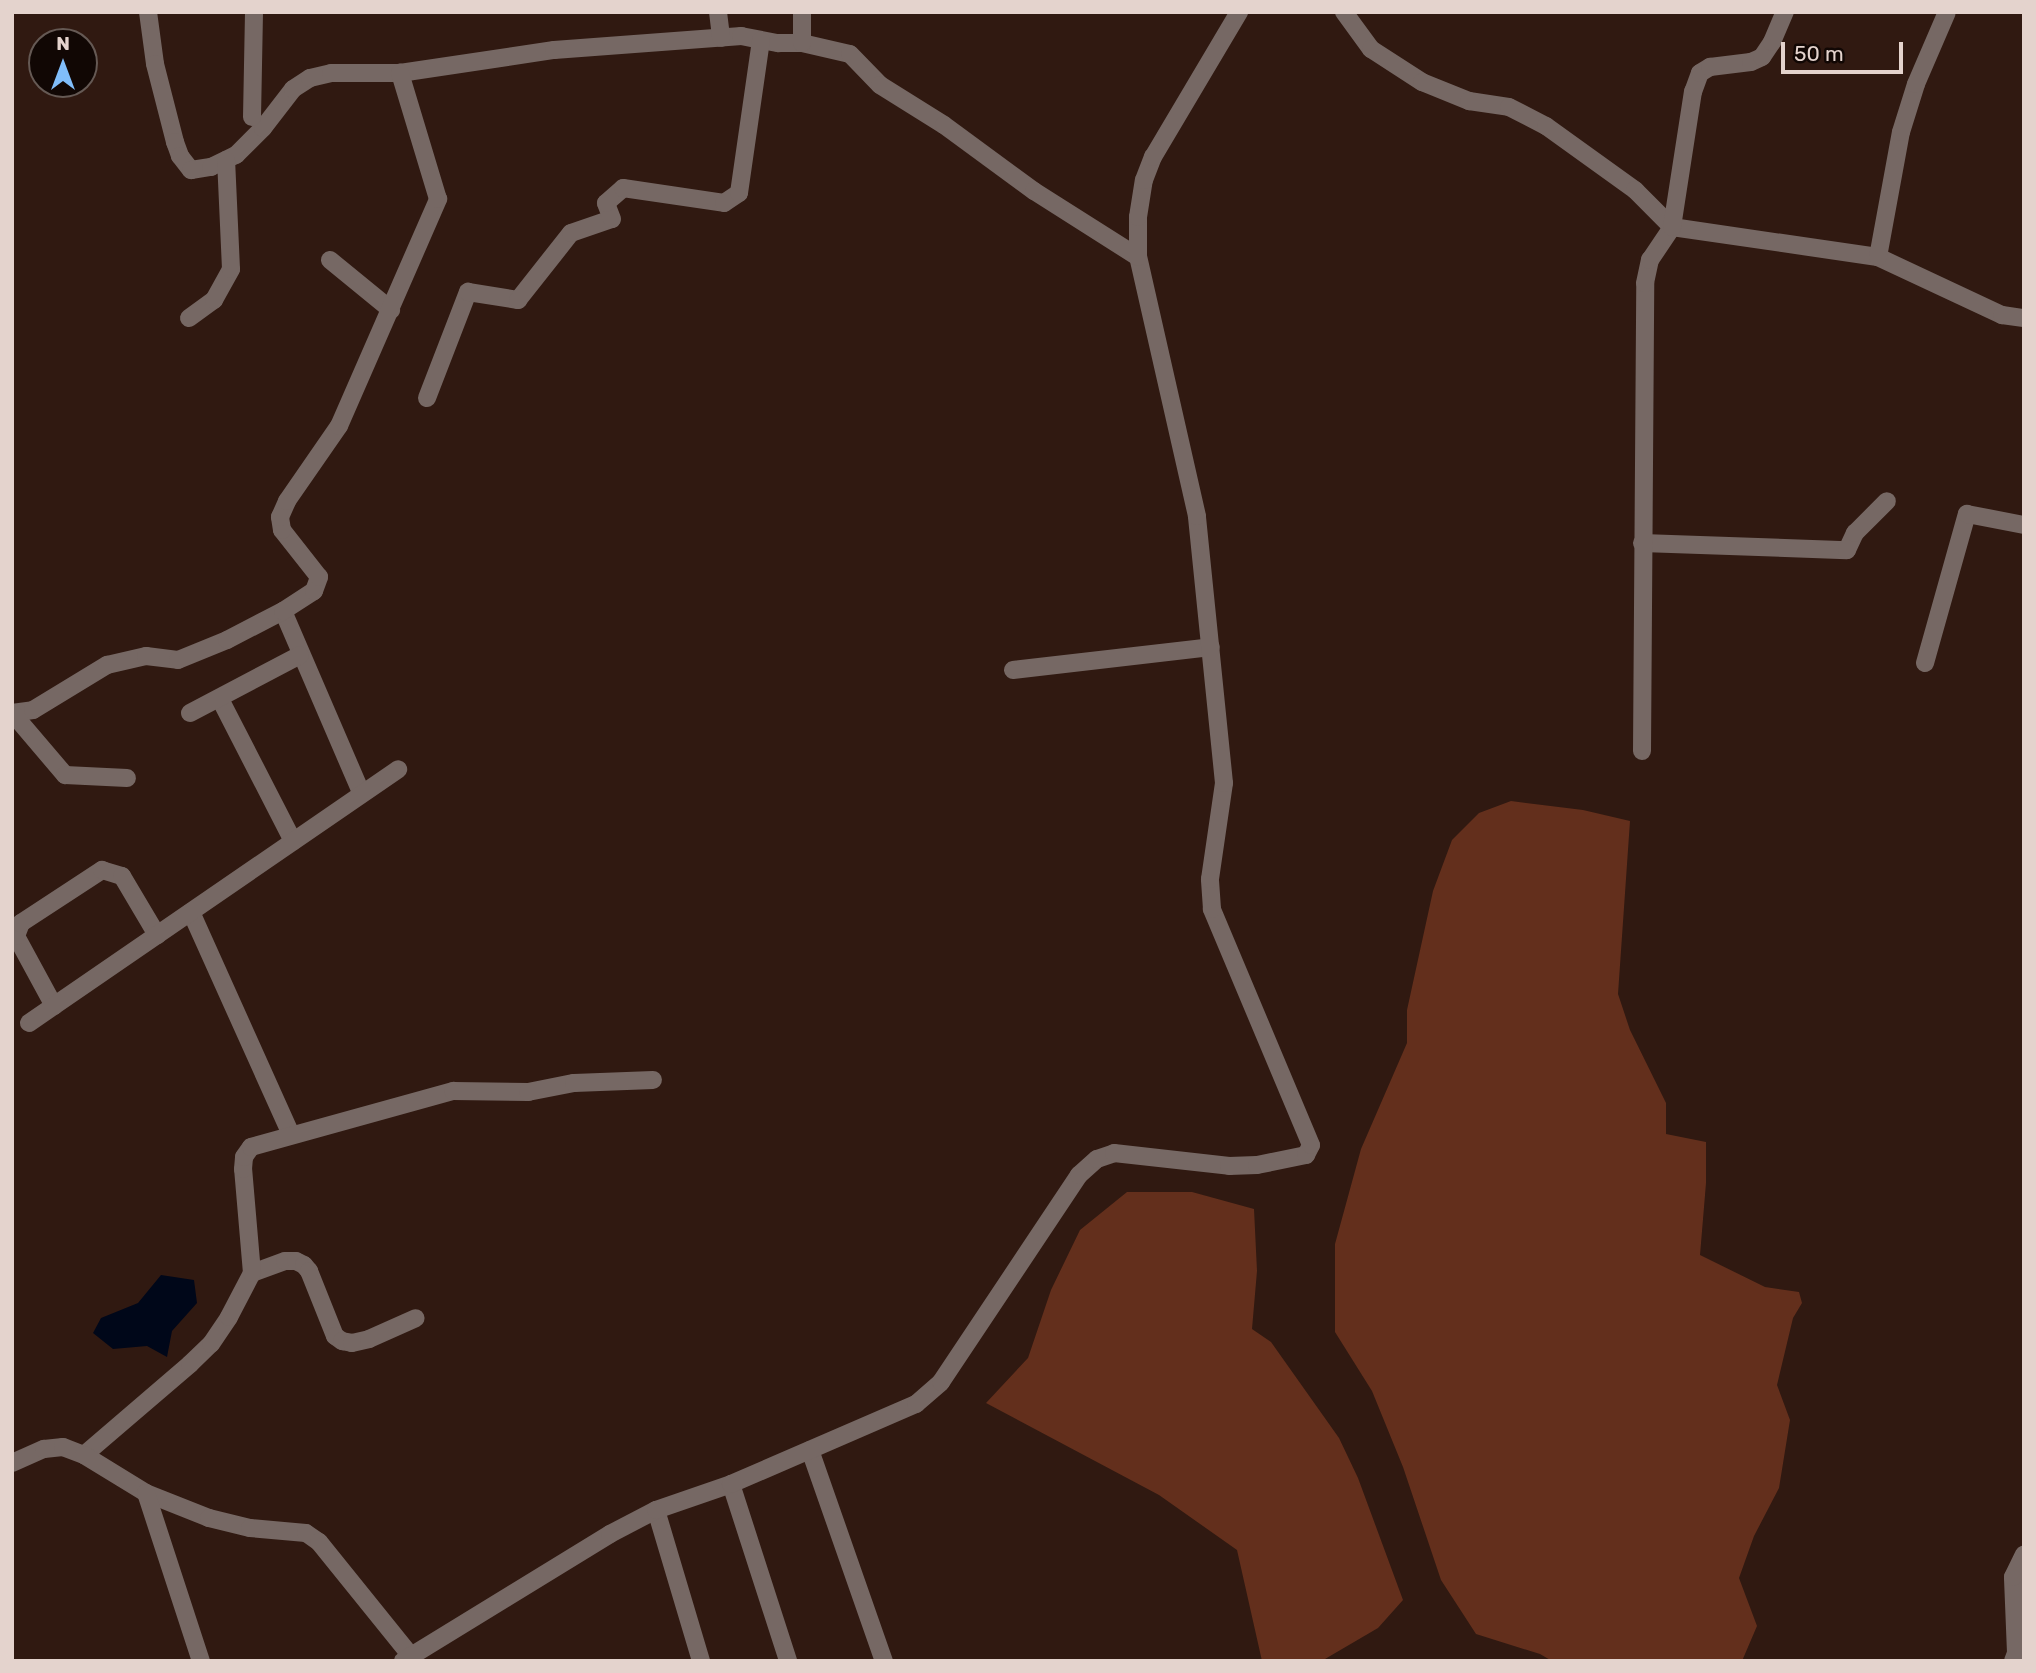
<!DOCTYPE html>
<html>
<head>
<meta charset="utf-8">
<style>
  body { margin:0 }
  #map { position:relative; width:2036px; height:1673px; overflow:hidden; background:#301911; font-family:Rubik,sans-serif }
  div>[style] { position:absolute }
  .green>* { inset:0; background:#632f1c }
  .water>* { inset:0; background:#000719 }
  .minor>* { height:18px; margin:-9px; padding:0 9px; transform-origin:9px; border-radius:9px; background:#766864 }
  span { translate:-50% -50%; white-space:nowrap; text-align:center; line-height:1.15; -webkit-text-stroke:5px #110704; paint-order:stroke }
  .frame { position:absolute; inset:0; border:14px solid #e4d3cd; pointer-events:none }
  .north { position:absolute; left:28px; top:28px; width:70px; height:70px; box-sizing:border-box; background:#110704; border:2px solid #655954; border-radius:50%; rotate:0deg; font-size:19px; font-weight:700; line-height:28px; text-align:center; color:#e4d3cd }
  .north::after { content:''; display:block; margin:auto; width:24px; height:32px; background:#80bdfa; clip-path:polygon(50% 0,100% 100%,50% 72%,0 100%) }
  .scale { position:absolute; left:1781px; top:42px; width:122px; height:32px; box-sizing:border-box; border:4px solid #e4d3cd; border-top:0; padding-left:9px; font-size:21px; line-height:24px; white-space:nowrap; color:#e4d3cd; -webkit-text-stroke:5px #110704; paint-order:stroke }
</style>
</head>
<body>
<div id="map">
  <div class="green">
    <div style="clip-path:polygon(1511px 801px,1583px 810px,1630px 821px,1618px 994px,1630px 1030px,1666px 1103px,1666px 1134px,1706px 1142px,1706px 1183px,1700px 1255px,1765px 1287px,1799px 1292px,1802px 1303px,1793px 1318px,1777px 1385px,1790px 1420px,1779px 1488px,1754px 1536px,1739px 1578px,1757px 1626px,1742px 1661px,1552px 1661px,1540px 1654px,1476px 1634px,1441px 1580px,1403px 1467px,1372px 1391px,1335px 1332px,1335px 1244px,1361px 1149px,1407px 1043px,1407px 1010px,1433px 891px,1452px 840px,1479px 813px)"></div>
    <div style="clip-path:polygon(1127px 1192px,1192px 1192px,1254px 1209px,1257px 1271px,1252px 1329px,1271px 1342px,1339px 1438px,1358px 1478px,1403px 1600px,1378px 1628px,1325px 1659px,1262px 1661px,1237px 1550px,1159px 1495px,986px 1403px,1028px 1358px,1051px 1290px,1080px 1230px)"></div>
  </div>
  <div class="water">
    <div style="clip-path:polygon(161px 1275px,194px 1280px,197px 1303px,172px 1331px,167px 1357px,147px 1346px,113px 1349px,93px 1333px,101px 1318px,138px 1303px)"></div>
  </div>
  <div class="minor">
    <div style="left:148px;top:12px;width:52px;rotate:82.3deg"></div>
    <div style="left:155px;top:64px;width:81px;rotate:75.6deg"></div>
    <div style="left:175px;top:142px;width:15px;rotate:70deg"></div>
    <div style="left:180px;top:156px;width:18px;rotate:52deg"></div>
    <div style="left:191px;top:170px;width:20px;rotate:-9deg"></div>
    <div style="left:211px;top:167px;width:28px;rotate:-26deg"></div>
    <div style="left:236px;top:155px;width:38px;rotate:-45deg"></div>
    <div style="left:263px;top:128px;width:49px;rotate:-52.4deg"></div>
    <div style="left:293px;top:89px;width:20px;rotate:-33deg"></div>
    <div style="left:310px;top:78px;width:22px;rotate:-13deg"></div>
    <div style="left:331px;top:73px;width:69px"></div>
    <div style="left:400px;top:73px;width:156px;rotate:-8.5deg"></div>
    <div style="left:554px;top:50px;width:188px;rotate:-4.3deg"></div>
    <div style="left:741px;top:36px;width:38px;rotate:11deg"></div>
    <div style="left:778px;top:43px;width:24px"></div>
    <div style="left:802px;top:43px;width:49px;rotate:12.9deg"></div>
    <div style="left:850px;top:54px;width:43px;rotate:45.9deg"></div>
    <div style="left:880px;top:85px;width:75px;rotate:32deg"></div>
    <div style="left:944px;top:125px;width:112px;rotate:36.3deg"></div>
    <div style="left:1034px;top:191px;width:123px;rotate:32.4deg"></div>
    <div style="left:718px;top:12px;width:26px;rotate:83deg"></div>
    <div style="left:1344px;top:12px;width:46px;rotate:53.9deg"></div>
    <div style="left:1371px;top:49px;width:61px;rotate:32.9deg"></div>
    <div style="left:1422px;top:82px;width:51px;rotate:22deg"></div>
    <div style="left:1469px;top:101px;width:40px;rotate:8.5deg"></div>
    <div style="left:1509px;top:107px;width:42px;rotate:27.2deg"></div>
    <div style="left:1546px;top:126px;width:110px;rotate:35.7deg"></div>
    <div style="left:1635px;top:190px;width:52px;rotate:45deg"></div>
    <div style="left:1672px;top:227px;width:208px;rotate:8.3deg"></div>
    <div style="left:1878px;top:257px;width:137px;rotate:25.1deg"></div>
    <div style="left:2002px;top:315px;width:22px;rotate:8deg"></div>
    <div style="left:802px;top:43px;width:31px;rotate:-90deg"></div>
    <div style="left:252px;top:117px;width:105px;rotate:-88.9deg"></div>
    <div style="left:1878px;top:257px;width:127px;rotate:-79.6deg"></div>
    <div style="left:1901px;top:132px;width:50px;rotate:-72.6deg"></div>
    <div style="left:1916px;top:84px;width:78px;rotate:-66.7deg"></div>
    <div style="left:330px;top:260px;width:79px;rotate:39.3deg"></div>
    <div style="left:189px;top:318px;width:31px;rotate:-36deg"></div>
    <div style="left:214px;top:300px;width:35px;rotate:-61deg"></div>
    <div style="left:231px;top:269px;width:109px;rotate:-92.6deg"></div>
    <div style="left:427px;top:398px;width:114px;rotate:-68.9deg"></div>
    <div style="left:468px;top:292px;width:51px;rotate:9.1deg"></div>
    <div style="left:518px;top:300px;width:85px;rotate:-51.7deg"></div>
    <div style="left:571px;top:233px;width:43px;rotate:-18.9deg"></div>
    <div style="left:612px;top:219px;width:17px;rotate:-111deg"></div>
    <div style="left:606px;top:203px;width:23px;rotate:-41deg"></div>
    <div style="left:623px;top:188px;width:102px;rotate:8.4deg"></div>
    <div style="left:724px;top:203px;width:18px;rotate:-34deg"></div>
    <div style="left:739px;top:193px;width:154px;rotate:-81.8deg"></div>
    <div style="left:1642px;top:543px;width:205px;rotate:2deg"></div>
    <div style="left:1847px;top:550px;width:19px;rotate:-65deg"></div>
    <div style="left:1855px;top:533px;width:45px;rotate:-45deg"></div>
    <div style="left:283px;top:611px;width:199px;rotate:66.7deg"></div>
    <div style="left:1925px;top:663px;width:155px;rotate:-74.3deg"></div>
    <div style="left:1967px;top:514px;width:58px;rotate:10.9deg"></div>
    <div style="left:1013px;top:670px;width:199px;rotate:-6.6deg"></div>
    <div style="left:220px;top:699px;width:160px;rotate:62.8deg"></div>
    <div style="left:12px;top:713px;width:21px;rotate:-8deg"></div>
    <div style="left:33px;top:710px;width:87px;rotate:-31.3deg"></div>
    <div style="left:107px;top:665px;width:40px;rotate:-13deg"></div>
    <div style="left:146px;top:656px;width:32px;rotate:7deg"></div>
    <div style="left:178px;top:660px;width:53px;rotate:-22.2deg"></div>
    <div style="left:227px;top:640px;width:63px;rotate:-27.4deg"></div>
    <div style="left:283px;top:611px;width:37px;rotate:-33deg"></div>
    <div style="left:314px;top:591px;width:15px;rotate:-70deg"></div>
    <div style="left:319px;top:577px;width:60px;rotate:-128.2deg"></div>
    <div style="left:282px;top:530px;width:13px;rotate:-99deg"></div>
    <div style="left:280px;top:517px;width:17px;rotate:-66deg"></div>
    <div style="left:287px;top:501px;width:91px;rotate:-55.3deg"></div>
    <div style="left:339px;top:426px;width:248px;rotate:-66.4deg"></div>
    <div style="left:438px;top:199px;width:132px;rotate:-106.8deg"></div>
    <div style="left:190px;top:713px;width:124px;rotate:-27.8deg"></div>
    <div style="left:14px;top:715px;width:79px;rotate:49.6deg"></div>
    <div style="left:65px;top:775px;width:62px;rotate:2.8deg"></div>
    <div style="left:1642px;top:751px;width:468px;rotate:-89.6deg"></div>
    <div style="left:1645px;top:283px;width:24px;rotate:-78deg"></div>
    <div style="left:1650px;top:260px;width:40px;rotate:-56deg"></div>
    <div style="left:1672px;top:227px;width:137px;rotate:-81.2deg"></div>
    <div style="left:1693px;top:92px;width:20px;rotate:-70deg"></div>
    <div style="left:1700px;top:73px;width:12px;rotate:-31deg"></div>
    <div style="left:1710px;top:67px;width:41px;rotate:-7deg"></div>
    <div style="left:1751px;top:62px;width:12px;rotate:-24deg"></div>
    <div style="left:1762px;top:57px;width:18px;rotate:-56deg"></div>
    <div style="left:1772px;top:42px;width:33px;rotate:-67deg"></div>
    <div style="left:191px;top:912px;width:243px;rotate:65.8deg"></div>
    <div style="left:54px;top:1006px;width:80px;rotate:-118.5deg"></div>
    <div style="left:16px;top:936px;width:14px;rotate:-69deg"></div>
    <div style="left:21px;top:923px;width:97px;rotate:-33.2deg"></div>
    <div style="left:102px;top:870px;width:21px;rotate:17deg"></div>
    <div style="left:122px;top:876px;width:69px;rotate:59.3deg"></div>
    <div style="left:29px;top:1023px;width:448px;rotate:-34.5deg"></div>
    <div style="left:252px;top:1273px;width:35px;rotate:-20deg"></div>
    <div style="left:285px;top:1261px;width:11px"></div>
    <div style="left:296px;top:1261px;width:9px;rotate:27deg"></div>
    <div style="left:304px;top:1265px;width:8px;rotate:50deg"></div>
    <div style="left:309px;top:1271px;width:70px;rotate:68.2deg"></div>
    <div style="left:335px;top:1336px;width:9px;rotate:36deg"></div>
    <div style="left:342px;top:1341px;width:10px;rotate:11deg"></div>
    <div style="left:352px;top:1343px;width:17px;rotate:-13deg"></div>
    <div style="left:369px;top:1339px;width:51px;rotate:-24.1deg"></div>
    <div style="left:810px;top:1450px;width:224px;rotate:70.7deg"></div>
    <div style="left:84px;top:1455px;width:140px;rotate:-40.6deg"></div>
    <div style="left:190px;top:1364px;width:29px;rotate:-44deg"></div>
    <div style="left:211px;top:1344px;width:32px;rotate:-56deg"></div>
    <div style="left:229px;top:1317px;width:50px;rotate:-62.4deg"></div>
    <div style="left:252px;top:1273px;width:104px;rotate:-94.9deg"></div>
    <div style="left:243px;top:1169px;width:12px;rotate:-85deg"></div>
    <div style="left:244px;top:1157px;width:12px;rotate:-55deg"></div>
    <div style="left:251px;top:1147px;width:210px;rotate:-15.5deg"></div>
    <div style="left:453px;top:1091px;width:75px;rotate:0.8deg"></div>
    <div style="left:528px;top:1092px;width:47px;rotate:-11.1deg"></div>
    <div style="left:574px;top:1083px;width:79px;rotate:-2.2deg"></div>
    <div style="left:12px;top:1463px;width:35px;rotate:-24deg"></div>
    <div style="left:44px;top:1449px;width:19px;rotate:-6deg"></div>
    <div style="left:63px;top:1447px;width:22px;rotate:21deg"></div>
    <div style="left:84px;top:1455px;width:73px;rotate:31.5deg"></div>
    <div style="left:146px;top:1493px;width:68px;rotate:21.6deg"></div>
    <div style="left:209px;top:1518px;width:42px;rotate:13.7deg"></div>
    <div style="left:250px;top:1528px;width:56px;rotate:5.1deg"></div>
    <div style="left:306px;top:1533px;width:16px;rotate:35deg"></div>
    <div style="left:319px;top:1542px;width:146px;rotate:51.1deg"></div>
    <div style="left:731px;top:1484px;width:186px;rotate:72.1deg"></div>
    <div style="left:146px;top:1493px;width:177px;rotate:71.9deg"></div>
    <div style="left:656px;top:1510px;width:158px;rotate:73.4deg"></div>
    <div style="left:403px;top:1661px;width:243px;rotate:-31.5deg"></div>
    <div style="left:610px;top:1534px;width:52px;rotate:-27.6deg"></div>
    <div style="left:656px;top:1510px;width:79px;rotate:-19.1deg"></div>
    <div style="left:731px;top:1484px;width:202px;rotate:-23.4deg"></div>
    <div style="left:916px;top:1404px;width:33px;rotate:-41deg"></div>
    <div style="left:941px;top:1382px;width:249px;rotate:-56.3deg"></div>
    <div style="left:1079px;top:1175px;width:24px;rotate:-42deg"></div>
    <div style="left:1097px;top:1159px;width:18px;rotate:-19deg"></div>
    <div style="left:1114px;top:1153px;width:116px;rotate:6.4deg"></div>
    <div style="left:1229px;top:1166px;width:28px;rotate:-2deg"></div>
    <div style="left:1257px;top:1165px;width:50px;rotate:-11.5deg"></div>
    <div style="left:1306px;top:1155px;width:11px;rotate:-63deg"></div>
    <div style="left:1311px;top:1145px;width:256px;rotate:-112.8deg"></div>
    <div style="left:1212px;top:909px;width:30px;rotate:-94deg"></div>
    <div style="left:1210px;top:879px;width:97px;rotate:-81.7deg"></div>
    <div style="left:1224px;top:783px;width:268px;rotate:-95.8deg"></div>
    <div style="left:1197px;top:516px;width:266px;rotate:-102.8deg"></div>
    <div style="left:1138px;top:257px;width:40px;rotate:-90deg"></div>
    <div style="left:1138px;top:217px;width:37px;rotate:-81deg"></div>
    <div style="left:1144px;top:180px;width:25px;rotate:-69deg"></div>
    <div style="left:1153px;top:157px;width:169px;rotate:-59.3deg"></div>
    <div style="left:2013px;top:1661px;width:9px;rotate:-69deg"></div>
    <div style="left:2016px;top:1653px;width:76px;rotate:-92.3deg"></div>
    <div style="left:2013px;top:1577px;width:25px;rotate:-64deg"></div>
  </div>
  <div class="frame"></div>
  <div class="north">N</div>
  <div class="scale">50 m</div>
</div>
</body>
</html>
